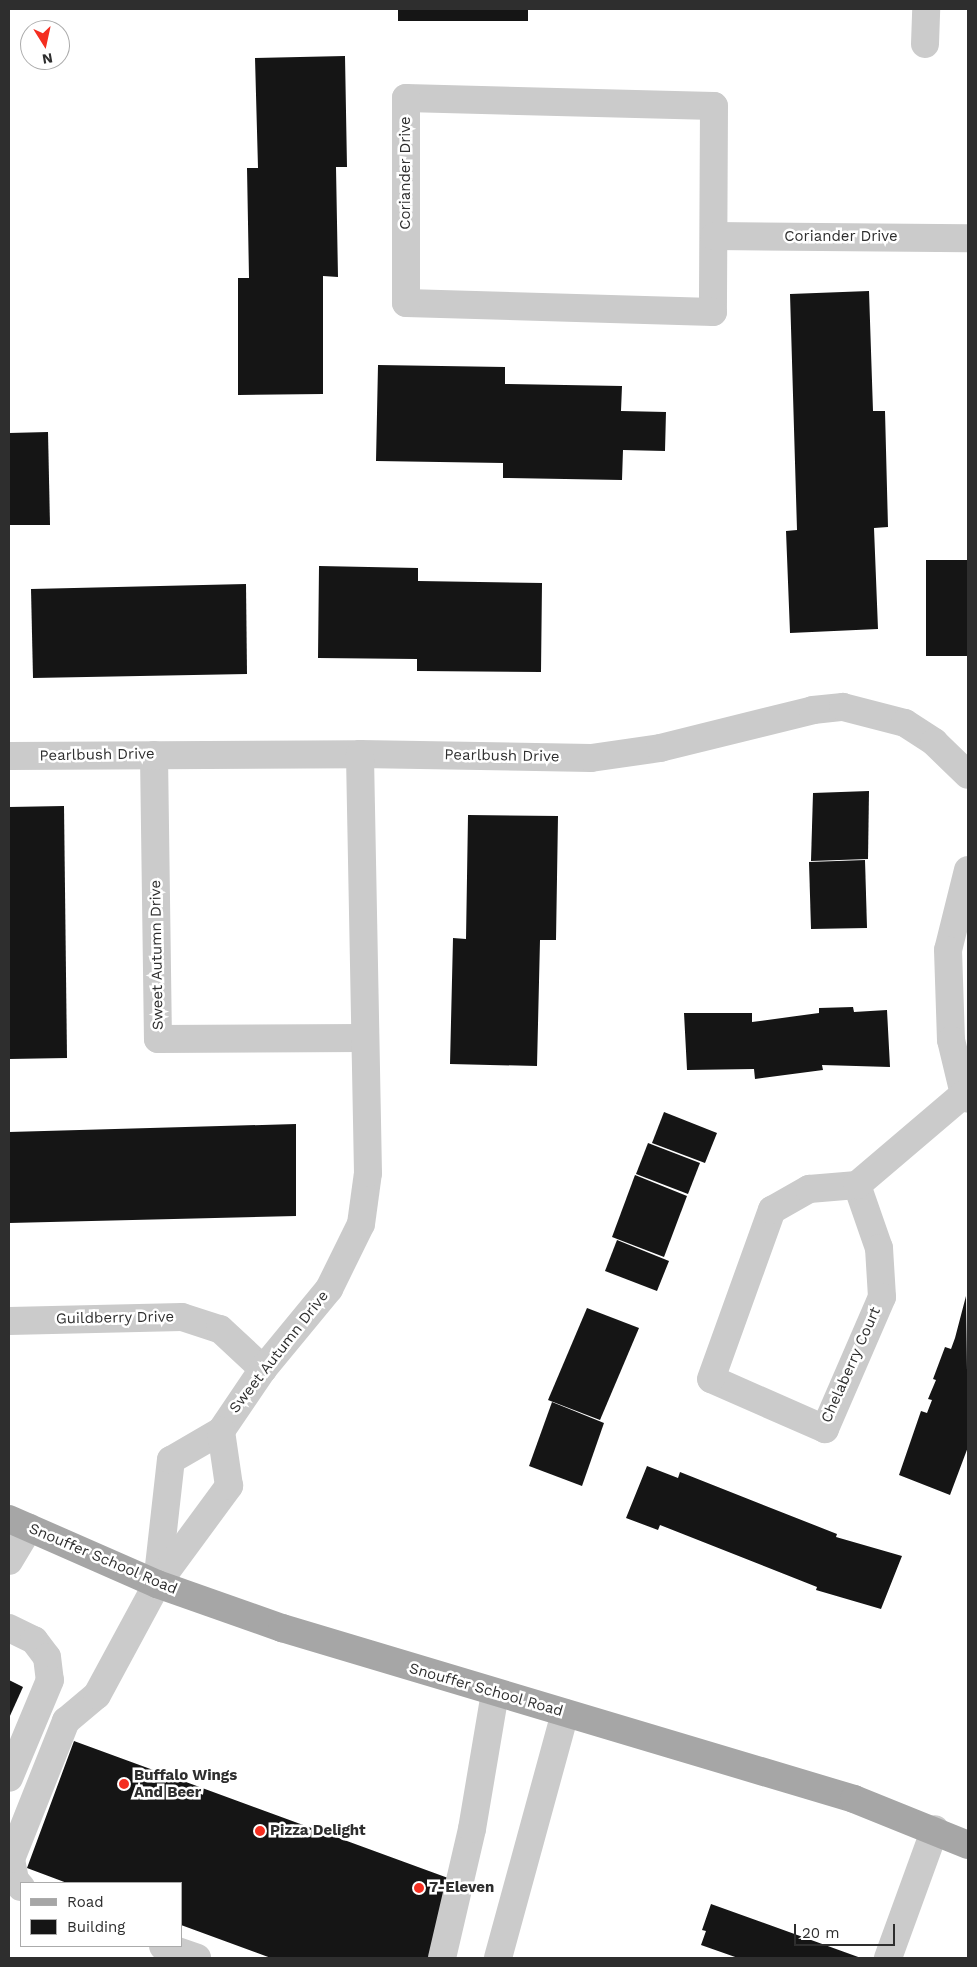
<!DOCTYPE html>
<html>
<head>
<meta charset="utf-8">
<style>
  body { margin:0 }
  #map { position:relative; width:977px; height:1967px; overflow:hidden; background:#fff; font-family:"Work Sans",sans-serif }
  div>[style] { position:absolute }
  .building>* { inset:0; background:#151515 }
  .minor>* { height:28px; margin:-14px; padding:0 14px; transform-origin:14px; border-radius:14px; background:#cbcbcb }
  .major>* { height:28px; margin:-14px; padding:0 14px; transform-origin:14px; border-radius:14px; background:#a6a6a6 }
  .dots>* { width:14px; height:14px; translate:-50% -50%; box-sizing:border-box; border:2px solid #fff; border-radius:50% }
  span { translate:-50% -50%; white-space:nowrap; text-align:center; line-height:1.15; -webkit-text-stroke:5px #fff; paint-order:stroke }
  .street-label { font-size:15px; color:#2e2e2e }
  .poi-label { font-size:15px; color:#2e2e2e; font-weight:700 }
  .left { translate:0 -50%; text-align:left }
  .frame { position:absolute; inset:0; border:10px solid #2e2e2e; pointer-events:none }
  .legend { position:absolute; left:20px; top:1882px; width:162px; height:65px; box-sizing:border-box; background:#fff; border:1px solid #ababab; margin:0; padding:6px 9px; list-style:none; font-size:15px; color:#2e2e2e }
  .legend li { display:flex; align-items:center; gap:10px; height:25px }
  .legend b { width:25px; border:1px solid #ababab }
  .north { position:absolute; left:20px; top:20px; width:50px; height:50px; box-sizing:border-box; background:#fff; border:1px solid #ababab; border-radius:50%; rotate:170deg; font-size:14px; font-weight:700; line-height:20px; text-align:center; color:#2e2e2e }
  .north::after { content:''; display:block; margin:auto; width:18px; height:22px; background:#f42e20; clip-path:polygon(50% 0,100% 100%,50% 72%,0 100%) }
  .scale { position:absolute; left:794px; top:1924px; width:101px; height:22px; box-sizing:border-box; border:2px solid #2e2e2e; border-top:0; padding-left:6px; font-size:15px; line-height:18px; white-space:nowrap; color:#2e2e2e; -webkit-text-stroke:4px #fff; paint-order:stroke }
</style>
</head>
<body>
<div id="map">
  <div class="building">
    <div style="clip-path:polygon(398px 9px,528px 9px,528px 21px,398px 21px)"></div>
    <div style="clip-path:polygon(345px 56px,347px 167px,336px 167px,338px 277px,323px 276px,323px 394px,238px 395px,238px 278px,249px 278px,247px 168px,258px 168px,255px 58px)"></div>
    <div style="clip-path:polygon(869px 291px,873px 411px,885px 411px,888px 527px,874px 528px,878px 629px,790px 633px,786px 531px,797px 530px,790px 294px)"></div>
    <div style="clip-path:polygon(378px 365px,505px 367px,505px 384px,622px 386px,621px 411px,666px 412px,665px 451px,623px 450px,622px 480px,503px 478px,503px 463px,376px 461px)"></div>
    <div style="clip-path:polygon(48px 432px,50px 525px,9px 525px,9px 433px)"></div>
    <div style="clip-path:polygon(926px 560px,968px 560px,968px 656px,926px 656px)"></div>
    <div style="clip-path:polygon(319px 566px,418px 568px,418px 581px,542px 583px,541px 672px,417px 671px,417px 659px,318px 658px)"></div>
    <div style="clip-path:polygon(246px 584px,247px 674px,33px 678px,31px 589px)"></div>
    <div style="clip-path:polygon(869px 791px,868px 859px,811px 861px,813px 793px)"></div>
    <div style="clip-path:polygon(64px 806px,67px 1058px,9px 1059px,9px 807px)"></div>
    <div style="clip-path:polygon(468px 815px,558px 816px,556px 940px,540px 940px,537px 1066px,450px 1064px,453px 938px,466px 939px)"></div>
    <div style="clip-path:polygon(865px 860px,867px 928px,811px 929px,809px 862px)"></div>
    <div style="clip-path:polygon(853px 1007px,854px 1012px,887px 1010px,890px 1067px,822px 1065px,823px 1070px,755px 1079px,754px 1069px,687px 1070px,684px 1013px,752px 1013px,752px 1022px,819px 1013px,819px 1008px)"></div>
    <div style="clip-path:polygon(664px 1112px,717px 1133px,705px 1163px,652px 1143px)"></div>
    <div style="clip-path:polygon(296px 1124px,296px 1216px,9px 1223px,9px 1132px)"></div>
    <div style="clip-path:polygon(648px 1143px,700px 1163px,688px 1194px,636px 1174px)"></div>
    <div style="clip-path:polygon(635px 1175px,687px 1196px,664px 1257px,612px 1237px)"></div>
    <div style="clip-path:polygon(617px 1240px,669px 1261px,657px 1291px,605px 1271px)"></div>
    <div style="clip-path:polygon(966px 1296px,968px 1447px,950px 1495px,899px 1475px,921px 1411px,927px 1413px,932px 1400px,928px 1399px,936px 1380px,933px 1379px,945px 1347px,951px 1349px,955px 1338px)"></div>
    <div style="clip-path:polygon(587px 1308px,639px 1328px,600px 1420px,548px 1400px)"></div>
    <div style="clip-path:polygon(552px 1402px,604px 1423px,582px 1486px,529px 1466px)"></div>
    <div style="clip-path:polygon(647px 1466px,678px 1478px,680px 1472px,837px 1534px,836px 1537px,902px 1556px,881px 1609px,816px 1590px,817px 1587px,660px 1525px,658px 1530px,626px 1518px)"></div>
    <div style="clip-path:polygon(9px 1680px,23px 1687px,9px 1718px)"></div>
    <div style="clip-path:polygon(74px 1741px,459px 1882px,431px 1958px,271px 1958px,181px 1925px,181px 1883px,67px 1883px,27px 1868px)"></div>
    <div style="clip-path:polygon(711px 1904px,861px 1958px,738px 1958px,701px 1945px,706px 1931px,702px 1930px)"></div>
  </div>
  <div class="minor">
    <div style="left:925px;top:44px;width:35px;rotate:-88deg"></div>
    <div style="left:406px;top:98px;width:308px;rotate:1.5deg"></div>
    <div style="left:714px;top:106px;width:206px;rotate:90.3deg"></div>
    <div style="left:713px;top:312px;width:307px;rotate:-178.3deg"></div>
    <div style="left:406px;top:303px;width:205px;rotate:-90deg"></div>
    <div style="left:714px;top:236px;width:254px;rotate:0.5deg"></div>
    <div style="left:154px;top:755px;width:284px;rotate:89.2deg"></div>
    <div style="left:158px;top:1039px;width:206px;rotate:-0.3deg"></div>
    <div style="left:9px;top:756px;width:351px;rotate:-0.3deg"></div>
    <div style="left:360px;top:754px;width:231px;rotate:1deg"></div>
    <div style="left:591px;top:758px;width:70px;rotate:-8.2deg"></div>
    <div style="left:660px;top:748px;width:158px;rotate:-13.9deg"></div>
    <div style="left:813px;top:710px;width:30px;rotate:-6deg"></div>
    <div style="left:843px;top:707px;width:64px;rotate:14.5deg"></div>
    <div style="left:905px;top:723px;width:35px;rotate:33deg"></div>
    <div style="left:934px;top:742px;width:47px;rotate:44.1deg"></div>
    <div style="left:968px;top:870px;width:82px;rotate:104deg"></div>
    <div style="left:948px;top:950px;width:90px;rotate:88.1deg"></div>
    <div style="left:951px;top:1040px;width:56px;rotate:76.5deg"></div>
    <div style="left:964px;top:1094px;width:6px;rotate:51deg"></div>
    <div style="left:857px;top:1185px;width:67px;rotate:70.8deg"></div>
    <div style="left:879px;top:1248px;width:49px;rotate:86.5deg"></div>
    <div style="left:882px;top:1297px;width:144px;rotate:113.4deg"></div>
    <div style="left:825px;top:1429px;width:124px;rotate:-156.3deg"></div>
    <div style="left:711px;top:1379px;width:180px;rotate:-70.2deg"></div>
    <div style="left:772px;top:1210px;width:43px;rotate:-29.6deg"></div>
    <div style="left:809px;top:1189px;width:48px;rotate:-4.8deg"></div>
    <div style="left:857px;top:1185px;width:140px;rotate:-40.4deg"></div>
    <div style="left:9px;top:1321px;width:173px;rotate:-1.3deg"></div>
    <div style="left:182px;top:1317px;width:40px;rotate:18deg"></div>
    <div style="left:220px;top:1329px;width:59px;rotate:42.9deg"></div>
    <div style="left:9px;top:1561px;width:39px;rotate:-59deg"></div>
    <div style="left:157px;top:1584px;width:125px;rotate:-83.6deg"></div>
    <div style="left:171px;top:1460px;width:58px;rotate:-30.1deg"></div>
    <div style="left:221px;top:1431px;width:75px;rotate:-55.9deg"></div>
    <div style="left:263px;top:1369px;width:104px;rotate:-50.5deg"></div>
    <div style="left:329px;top:1289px;width:72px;rotate:-63.8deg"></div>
    <div style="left:361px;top:1224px;width:51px;rotate:-82.2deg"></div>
    <div style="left:368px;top:1173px;width:419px;rotate:-91.1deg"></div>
    <div style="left:9px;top:1628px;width:28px;rotate:26deg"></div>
    <div style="left:34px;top:1640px;width:21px;rotate:53deg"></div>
    <div style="left:47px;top:1657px;width:23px;rotate:83deg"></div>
    <div style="left:50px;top:1680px;width:106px;rotate:112.7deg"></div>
    <div style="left:21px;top:1887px;width:9px;rotate:-131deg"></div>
    <div style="left:15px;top:1880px;width:21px;rotate:-101deg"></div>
    <div style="left:11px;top:1859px;width:149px;rotate:-68.3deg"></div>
    <div style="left:66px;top:1721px;width:40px;rotate:-40deg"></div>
    <div style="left:97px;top:1695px;width:126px;rotate:-61.6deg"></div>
    <div style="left:157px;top:1584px;width:122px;rotate:-53.7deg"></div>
    <div style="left:229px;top:1486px;width:56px;rotate:-98.3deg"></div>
    <div style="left:163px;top:1946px;width:36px;rotate:19deg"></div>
    <div style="left:442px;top:1958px;width:132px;rotate:-76.9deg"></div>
    <div style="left:472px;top:1829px;width:138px;rotate:-80.4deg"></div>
    <div style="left:498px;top:1958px;width:254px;rotate:-74.7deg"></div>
    <div style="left:888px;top:1958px;width:137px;rotate:-70deg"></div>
  </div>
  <div class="major">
    <div style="left:9px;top:1519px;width:162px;rotate:23.7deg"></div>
    <div style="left:157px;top:1584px;width:133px;rotate:19.4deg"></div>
    <div style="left:282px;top:1628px;width:597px;rotate:16.64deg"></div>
    <div style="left:854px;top:1799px;width:123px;rotate:22deg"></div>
  </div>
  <div class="dots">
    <div style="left:124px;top:1784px;background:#f42e20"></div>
    <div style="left:260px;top:1831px;background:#f42e20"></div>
    <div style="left:419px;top:1888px;background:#f42e20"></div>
  </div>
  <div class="street-label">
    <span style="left:406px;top:173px;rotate:-90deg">Coriander Drive</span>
    <span style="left:841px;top:237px">Coriander Drive</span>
    <span style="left:97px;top:755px;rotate:-1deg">Pearlbush Drive</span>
    <span style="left:502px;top:756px;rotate:1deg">Pearlbush Drive</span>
    <span style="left:157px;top:955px;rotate:-91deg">Sweet Autumn Drive</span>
    <span style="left:115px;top:1318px;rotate:-1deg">Guildberry Drive</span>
    <span style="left:279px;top:1352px;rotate:-52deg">Sweet Autumn Drive</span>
    <span style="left:851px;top:1365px;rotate:-66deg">Chelaberry Court</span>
    <span style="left:103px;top:1559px;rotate:23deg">Snouffer School Road</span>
    <span style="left:486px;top:1690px;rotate:16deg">Snouffer School Road</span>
  </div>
  <div class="poi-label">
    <span class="left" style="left:134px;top:1784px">Buffalo Wings<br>And Beer</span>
    <span class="left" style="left:270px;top:1831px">Pizza Delight</span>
    <span class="left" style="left:429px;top:1888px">7-Eleven</span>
  </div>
  <div class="frame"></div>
  <ul class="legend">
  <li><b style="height:6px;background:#a6a6a6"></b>Road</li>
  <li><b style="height:14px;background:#151515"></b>Building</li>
  </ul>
  <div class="north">N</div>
  <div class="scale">20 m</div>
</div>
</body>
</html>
